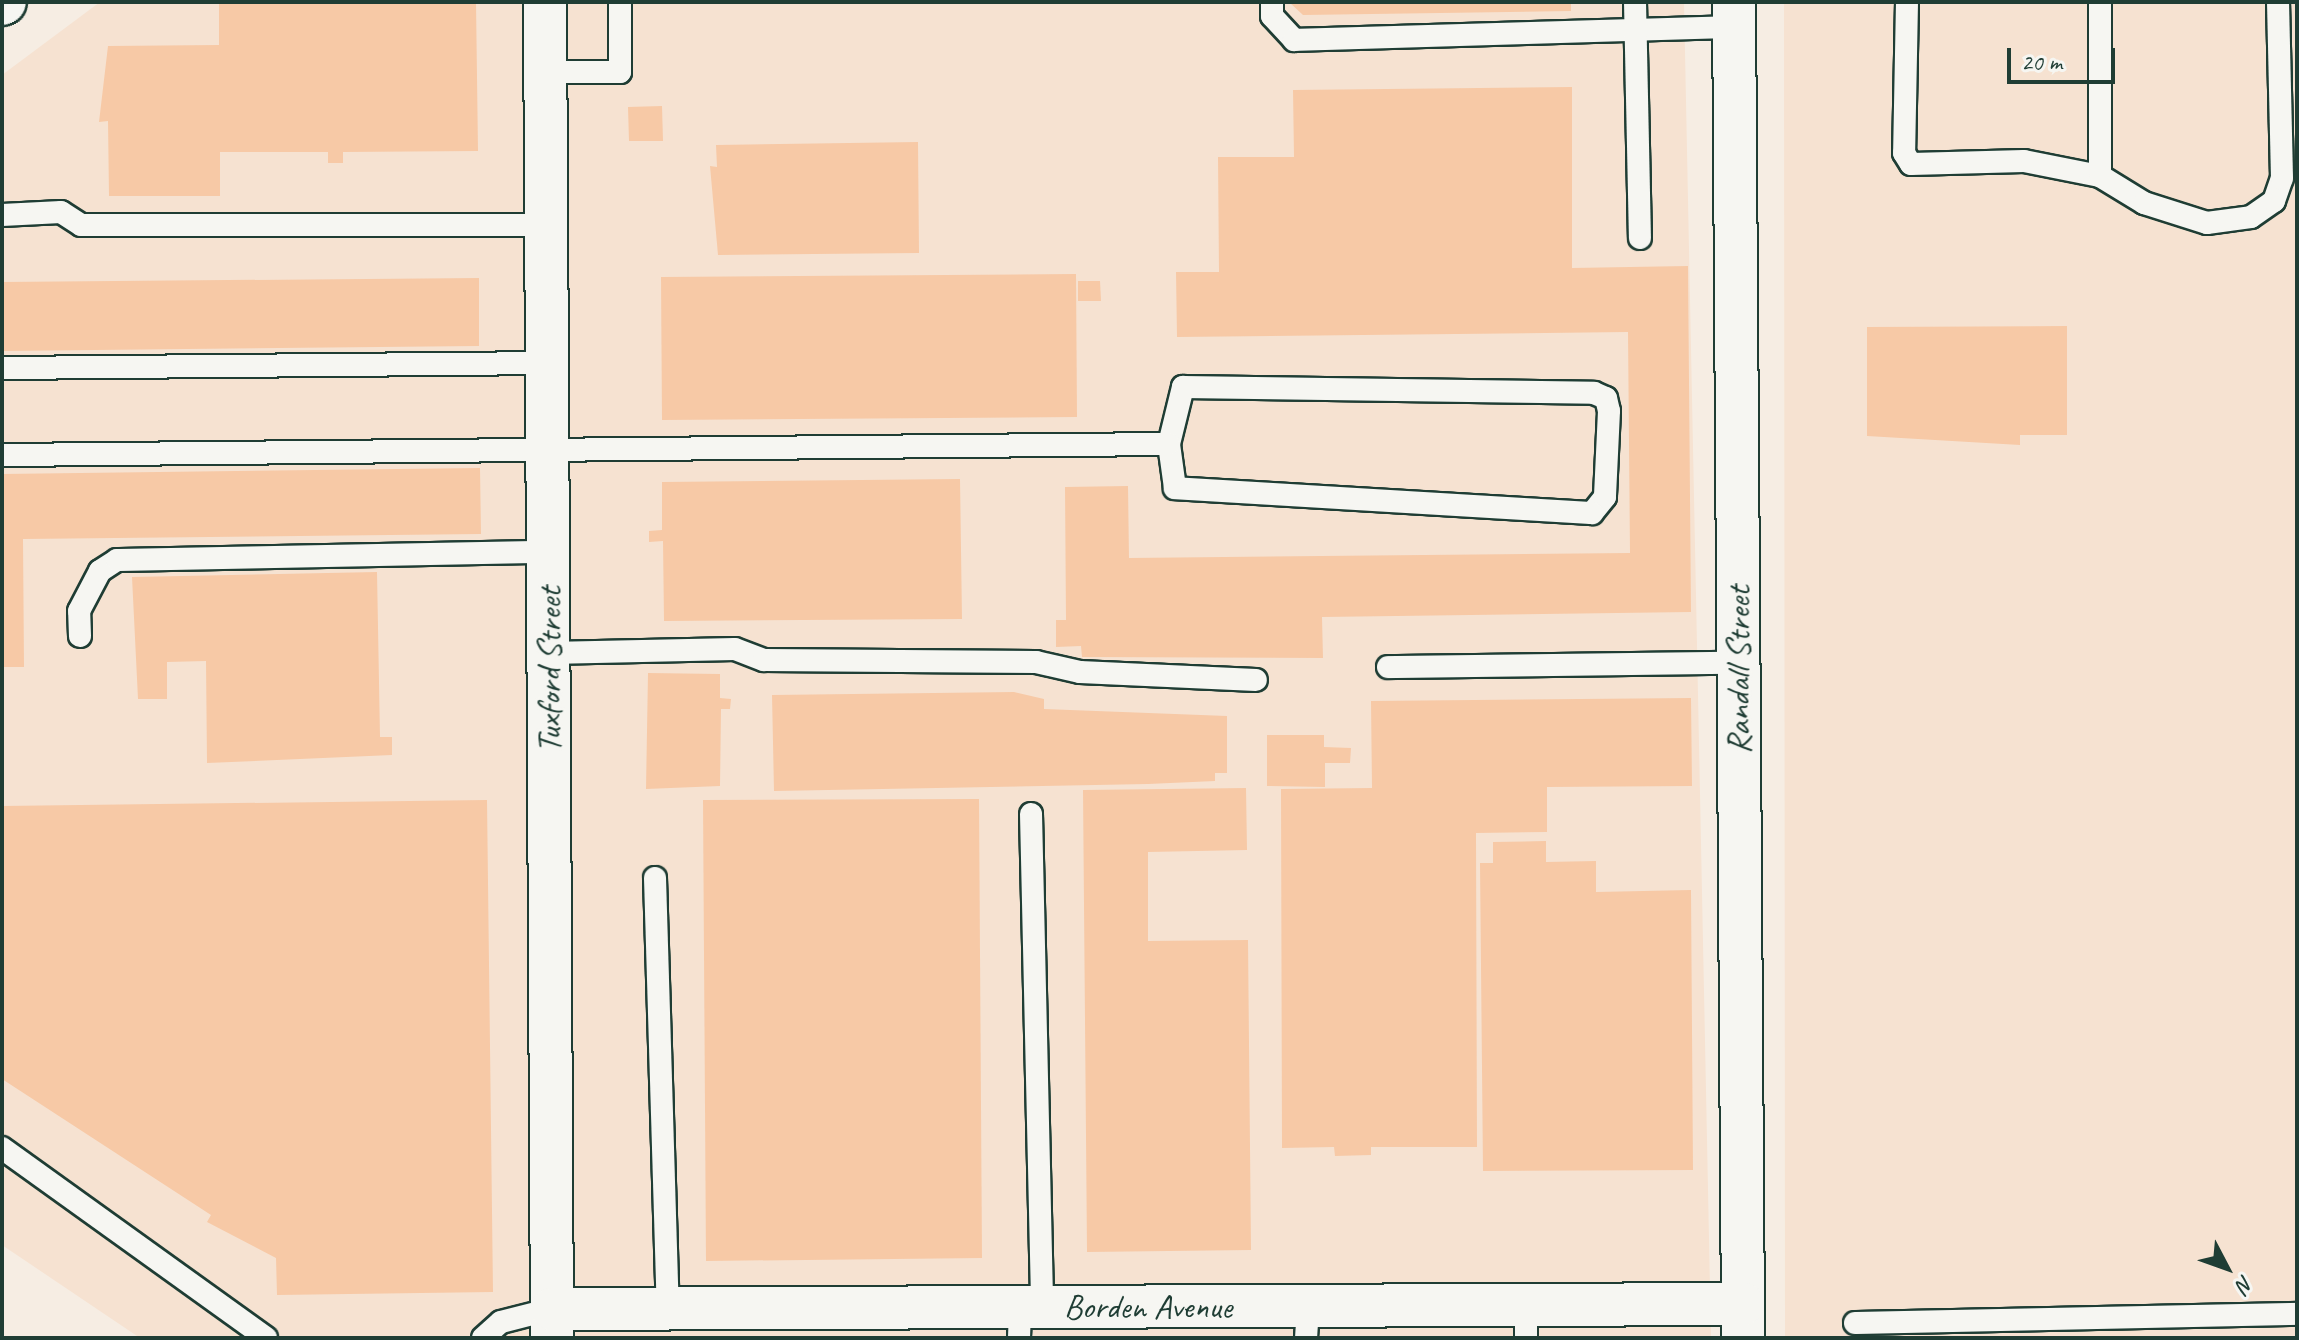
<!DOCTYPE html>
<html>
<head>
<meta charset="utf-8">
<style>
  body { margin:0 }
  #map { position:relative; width:2299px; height:1340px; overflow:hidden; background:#f6ede3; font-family:Caveat,sans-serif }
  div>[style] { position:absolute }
  .built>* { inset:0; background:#f6e2d1 }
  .building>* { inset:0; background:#f7c9a6 }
  .roads { filter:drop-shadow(2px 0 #1f3d34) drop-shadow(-2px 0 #1f3d34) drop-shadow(0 2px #1f3d34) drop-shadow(0 -2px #1f3d34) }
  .service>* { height:22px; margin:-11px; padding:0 11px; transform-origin:11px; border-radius:11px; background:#f6f6f2 }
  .minor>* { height:42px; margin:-21px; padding:0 21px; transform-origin:21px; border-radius:21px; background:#f6f6f2 }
  .primary>* { height:44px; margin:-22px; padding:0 22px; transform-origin:22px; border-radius:22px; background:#f6f6f2 }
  span { translate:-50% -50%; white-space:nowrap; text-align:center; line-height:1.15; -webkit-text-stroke:6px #f6f6f2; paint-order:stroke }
  .street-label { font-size:34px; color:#1f3d34 }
  .frame { position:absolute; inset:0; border:4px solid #1f3d34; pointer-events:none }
  .north { position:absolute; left:2187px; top:1228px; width:80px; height:80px; -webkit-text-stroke:6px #f6f6f2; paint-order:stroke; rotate:131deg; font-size:22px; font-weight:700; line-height:32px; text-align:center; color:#1f3d34 }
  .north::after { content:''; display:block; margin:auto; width:28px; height:36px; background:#1f3d34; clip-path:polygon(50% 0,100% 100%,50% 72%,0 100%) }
  .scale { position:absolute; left:2007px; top:48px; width:108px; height:36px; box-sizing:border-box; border:4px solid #1f3d34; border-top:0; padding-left:10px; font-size:24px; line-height:28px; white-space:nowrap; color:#1f3d34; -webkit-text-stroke:6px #f6f6f2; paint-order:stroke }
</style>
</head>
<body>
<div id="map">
  <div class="built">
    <div style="clip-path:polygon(100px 2px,1684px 2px,1711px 1338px,140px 1338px,2px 1245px,2px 75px)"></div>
    <div style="clip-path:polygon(1784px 2px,2297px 2px,2297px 1338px,1785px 1338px)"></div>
  </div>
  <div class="building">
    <div style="clip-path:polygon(219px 2px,476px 2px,478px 151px,343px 152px,343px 163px,328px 163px,328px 152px,220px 152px,220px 196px,109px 196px,108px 121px,99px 122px,108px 46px,219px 45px)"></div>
    <div style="clip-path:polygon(1289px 2px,1571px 2px,1571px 11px,1303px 15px)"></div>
    <div style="clip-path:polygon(1572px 87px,1572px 268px,1688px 266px,1691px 612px,1322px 617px,1323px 658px,1082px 657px,1081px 646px,1056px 647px,1056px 620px,1066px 620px,1065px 487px,1128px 486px,1129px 558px,1630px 553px,1628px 332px,1177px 337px,1176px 272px,1219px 272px,1218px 157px,1294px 157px,1293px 90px)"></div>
    <div style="clip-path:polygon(662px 106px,663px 141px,629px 141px,628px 107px)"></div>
    <div style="clip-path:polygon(918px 142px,919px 253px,718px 255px,710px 166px,717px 167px,716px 145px)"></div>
    <div style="clip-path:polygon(1076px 274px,1077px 417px,662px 420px,661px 277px)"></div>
    <div style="clip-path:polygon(479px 278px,479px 346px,2px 351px,2px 282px)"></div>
    <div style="clip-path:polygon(1078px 281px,1100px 281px,1101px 301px,1078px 301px)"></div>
    <div style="clip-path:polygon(2067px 326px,2067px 435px,2020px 435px,2020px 445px,1867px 436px,1867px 327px)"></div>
    <div style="clip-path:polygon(480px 468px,481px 534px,23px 539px,24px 667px,2px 667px,2px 474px)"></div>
    <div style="clip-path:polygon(960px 479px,962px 619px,664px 621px,663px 541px,649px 542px,649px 531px,662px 530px,662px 482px)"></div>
    <div style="clip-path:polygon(377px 572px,380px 737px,392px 737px,392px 755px,207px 763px,206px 661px,167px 662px,167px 699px,138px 699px,132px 577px)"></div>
    <div style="clip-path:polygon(648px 673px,720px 674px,720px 698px,731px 699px,730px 709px,721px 709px,720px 786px,646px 789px)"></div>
    <div style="clip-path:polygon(1014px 692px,1044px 699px,1044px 709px,1227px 716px,1227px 773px,1215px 773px,1215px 781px,1148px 784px,774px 791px,772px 695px)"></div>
    <div style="clip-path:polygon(1691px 698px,1692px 786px,1547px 787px,1547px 832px,1476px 833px,1477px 1147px,1371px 1147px,1371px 1155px,1335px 1156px,1334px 1147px,1282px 1148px,1281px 789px,1372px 788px,1371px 701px)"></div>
    <div style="clip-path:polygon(1267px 735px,1324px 735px,1324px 747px,1351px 748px,1350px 763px,1325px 763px,1325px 787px,1267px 786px)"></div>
    <div style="clip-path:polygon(1246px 788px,1247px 850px,1148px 852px,1148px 941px,1248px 940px,1251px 1250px,1087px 1252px,1083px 790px)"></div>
    <div style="clip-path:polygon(979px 799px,982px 1258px,706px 1261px,703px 800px)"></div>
    <div style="clip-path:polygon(487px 800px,493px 1292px,277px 1295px,276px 1258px,207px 1222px,211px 1215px,2px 1079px,2px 806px)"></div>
    <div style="clip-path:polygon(1546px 841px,1546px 862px,1596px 861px,1596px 892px,1691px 890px,1693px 1170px,1483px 1171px,1480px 863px,1493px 863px,1493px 842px)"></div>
  </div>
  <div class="roads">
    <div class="service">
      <div style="left:1272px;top:2px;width:14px;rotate:90deg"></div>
      <div style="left:1272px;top:16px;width:33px;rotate:47deg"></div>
      <div style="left:1294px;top:40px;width:440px;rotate:-1.7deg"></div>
      <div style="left:1635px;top:2px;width:236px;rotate:88.8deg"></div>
      <div style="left:1907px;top:2px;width:151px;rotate:91.1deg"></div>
      <div style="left:1904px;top:153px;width:13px;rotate:58deg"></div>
      <div style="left:1911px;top:164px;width:113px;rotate:-1.5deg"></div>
      <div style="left:2024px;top:161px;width:77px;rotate:11.2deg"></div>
      <div style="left:2100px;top:176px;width:174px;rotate:-90deg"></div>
      <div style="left:546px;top:72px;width:74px"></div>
      <div style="left:620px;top:72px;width:70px;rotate:-90deg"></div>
      <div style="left:2100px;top:176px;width:52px;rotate:31.5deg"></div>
      <div style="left:2144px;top:203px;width:66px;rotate:17.6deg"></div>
      <div style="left:2207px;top:223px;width:44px;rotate:-7.8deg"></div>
      <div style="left:2251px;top:217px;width:28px;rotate:-35deg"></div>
      <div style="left:2274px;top:201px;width:24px;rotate:-71deg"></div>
      <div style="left:2282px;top:178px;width:176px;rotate:-91.3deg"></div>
      <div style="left:2px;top:215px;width:59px;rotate:-2.9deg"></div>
      <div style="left:61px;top:212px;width:24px;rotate:33deg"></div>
      <div style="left:81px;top:225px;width:466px"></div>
      <div style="left:2px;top:368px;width:546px;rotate:-0.52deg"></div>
      <div style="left:1183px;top:387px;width:411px;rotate:0.8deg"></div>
      <div style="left:1594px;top:393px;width:13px;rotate:23deg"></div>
      <div style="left:1606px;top:398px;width:13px;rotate:77deg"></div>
      <div style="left:1609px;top:411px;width:86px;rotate:92.7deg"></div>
      <div style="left:1605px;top:497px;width:21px;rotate:129deg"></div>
      <div style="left:1592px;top:513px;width:418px;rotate:-176.6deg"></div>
      <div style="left:1175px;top:488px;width:44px;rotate:-97.8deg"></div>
      <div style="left:1169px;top:444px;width:59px;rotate:-76.2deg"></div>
      <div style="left:2px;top:455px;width:1167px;rotate:-0.54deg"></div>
      <div style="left:80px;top:636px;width:25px;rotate:-92deg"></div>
      <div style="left:79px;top:611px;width:45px;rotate:-62.3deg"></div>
      <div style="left:100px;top:571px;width:20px;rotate:-33deg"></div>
      <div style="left:117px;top:560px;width:432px;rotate:-1.1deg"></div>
      <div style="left:549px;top:653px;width:186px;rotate:-1.2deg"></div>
      <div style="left:735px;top:649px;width:31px;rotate:21deg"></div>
      <div style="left:764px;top:660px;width:272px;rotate:0.4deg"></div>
      <div style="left:1036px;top:662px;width:45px;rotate:12.8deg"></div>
      <div style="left:1080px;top:672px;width:176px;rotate:2.6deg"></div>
      <div style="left:1388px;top:667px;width:350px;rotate:-0.7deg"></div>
      <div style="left:1031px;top:814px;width:493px;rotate:88.7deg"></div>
      <div style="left:655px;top:878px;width:430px;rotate:88.3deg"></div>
      <div style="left:2px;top:1148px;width:325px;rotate:35.7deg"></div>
      <div style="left:1526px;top:1305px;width:33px;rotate:90deg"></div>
      <div style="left:1855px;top:1323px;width:442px;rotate:-1.2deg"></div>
      <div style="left:483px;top:1338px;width:24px;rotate:-42deg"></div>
      <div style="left:501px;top:1322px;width:53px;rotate:-14.3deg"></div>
      <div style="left:1019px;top:1338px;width:31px;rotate:-88deg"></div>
      <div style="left:1306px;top:1338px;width:32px;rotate:-86deg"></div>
    </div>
    <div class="minor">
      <div style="left:545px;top:2px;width:1336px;rotate:89.7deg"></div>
      <div style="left:1734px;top:2px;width:1336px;rotate:89.61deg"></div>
      <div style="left:552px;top:1309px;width:1191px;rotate:-0.24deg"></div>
    </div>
    <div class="primary">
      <div style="left:2px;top:3px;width:2px;rotate:-27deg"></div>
    </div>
  </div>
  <div class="street-label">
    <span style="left:549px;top:670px;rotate:-90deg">Tuxford Street</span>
    <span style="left:1738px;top:670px;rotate:-90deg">Randall Street</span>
    <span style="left:1148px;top:1307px">Borden Avenue</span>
  </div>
  <div class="frame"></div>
  <div class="north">N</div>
  <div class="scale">20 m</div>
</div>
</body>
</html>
